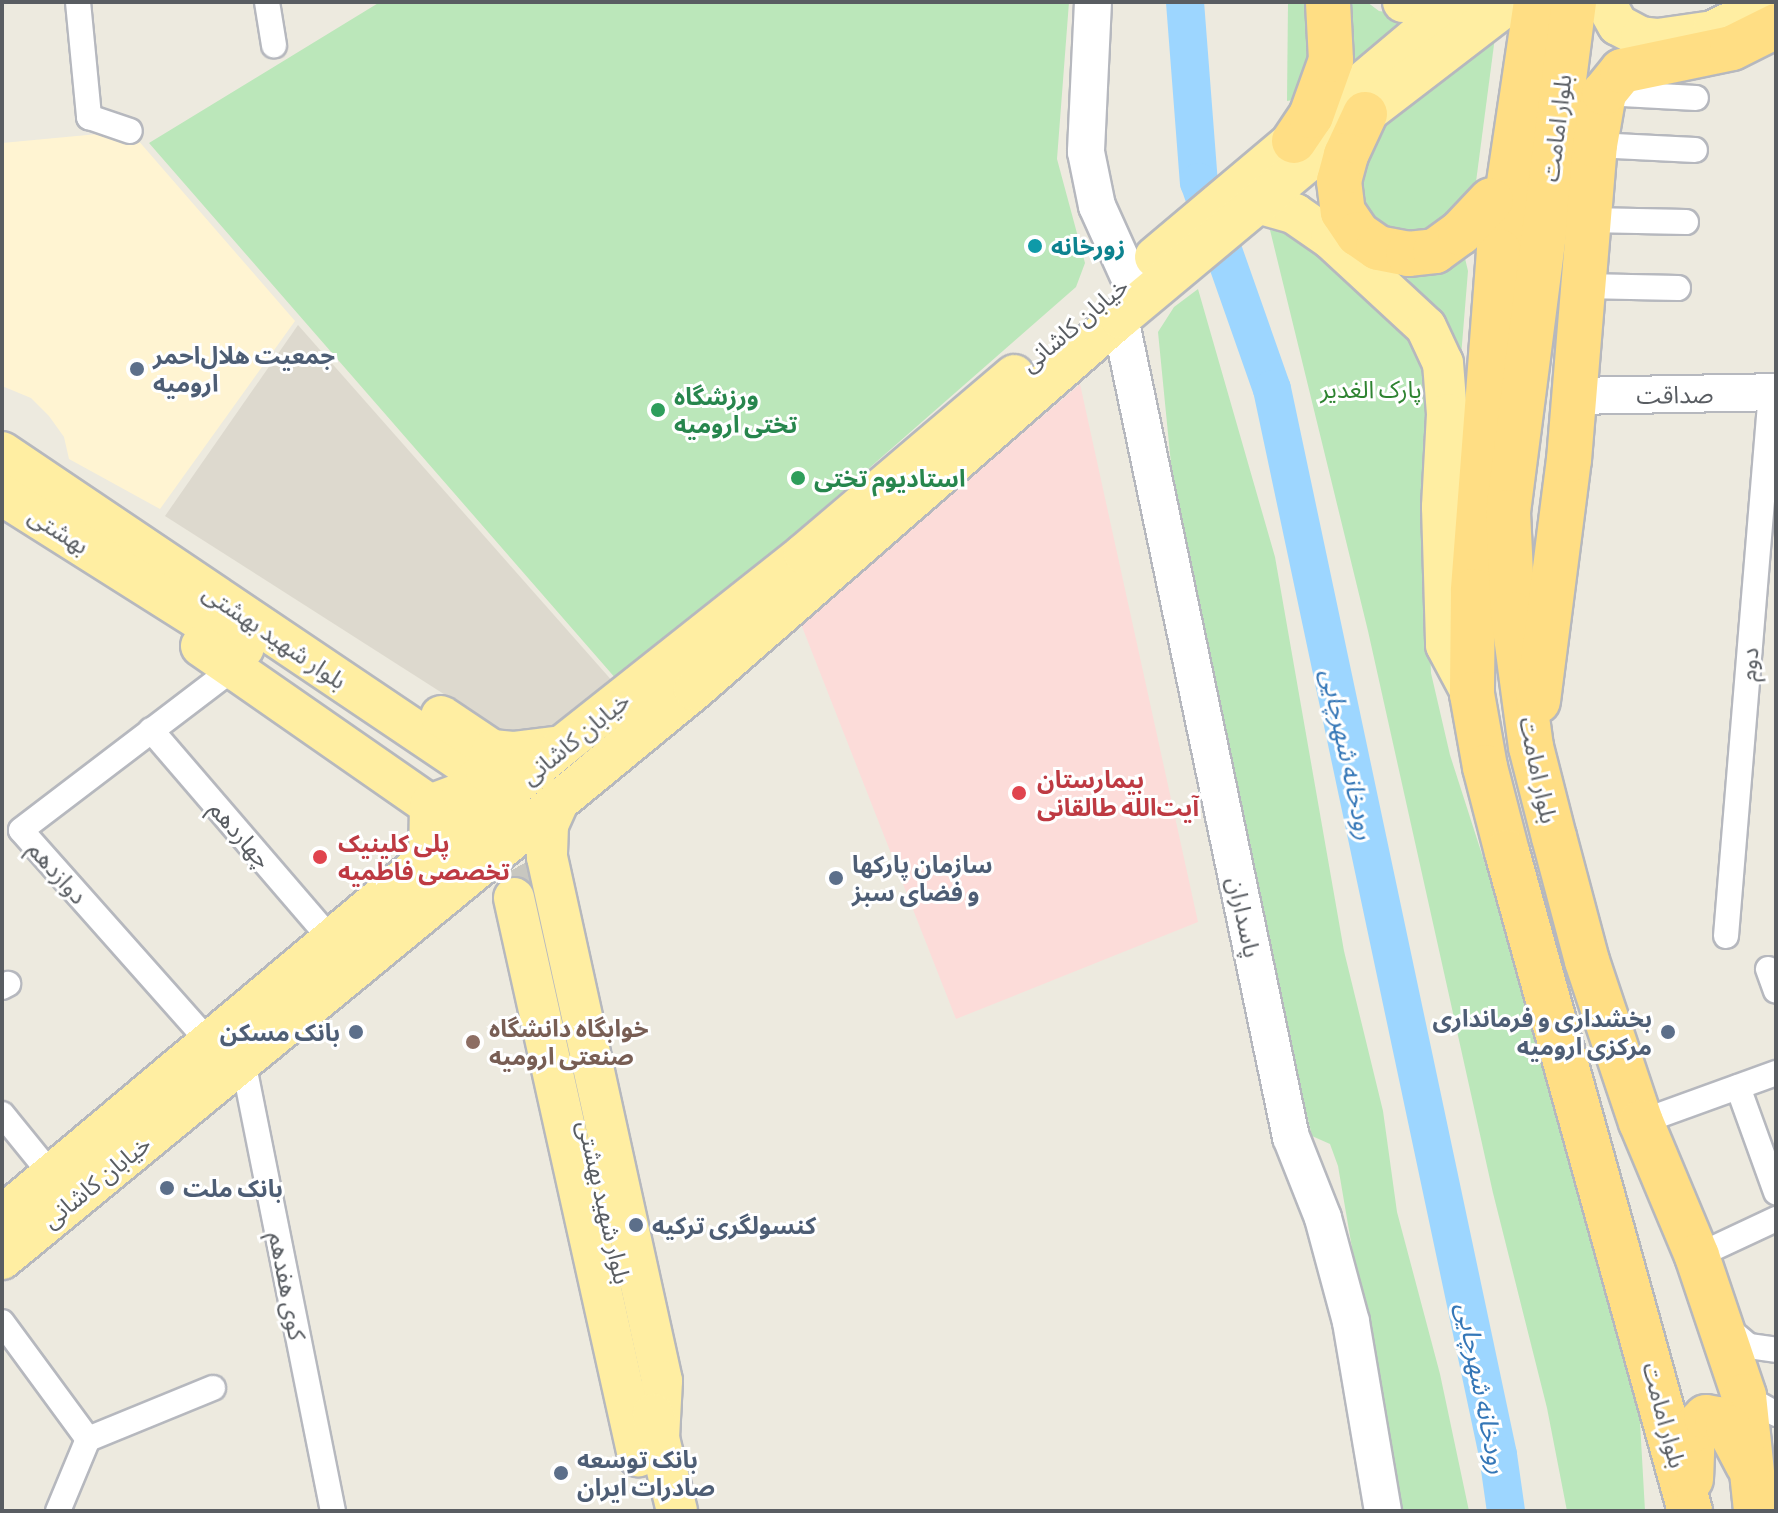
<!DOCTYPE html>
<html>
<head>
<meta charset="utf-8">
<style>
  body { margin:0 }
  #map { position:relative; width:1778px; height:1513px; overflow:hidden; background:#edeadf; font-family:Commissioner,"Noto Sans Arabic",sans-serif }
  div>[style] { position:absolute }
  .commercial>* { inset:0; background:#fff4d2 }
  .education>* { inset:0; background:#ddd9ce }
  .medical>* { inset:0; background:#fcdcd9 }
  .green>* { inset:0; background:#bbe7ba }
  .river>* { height:38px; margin:-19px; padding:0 19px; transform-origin:19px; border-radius:19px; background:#9dd6ff }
  .primary-tunnel>* { height:40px; margin-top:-20px; transform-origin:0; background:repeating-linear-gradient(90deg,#c8c7c0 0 40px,transparent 0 60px) }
  .roads { filter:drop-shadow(2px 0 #b6b8be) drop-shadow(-2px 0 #b6b8be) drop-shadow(0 2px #b6b8be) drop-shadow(0 -2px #b6b8be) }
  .street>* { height:24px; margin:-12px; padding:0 12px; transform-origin:12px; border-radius:12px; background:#fff }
  .secondary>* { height:36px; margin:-18px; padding:0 18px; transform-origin:18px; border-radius:18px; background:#fff }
  .primary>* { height:40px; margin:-20px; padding:0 20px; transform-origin:20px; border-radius:20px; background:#ffeea2 }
  .highway>* { height:44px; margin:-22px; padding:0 22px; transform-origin:22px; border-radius:22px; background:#ffde84 }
  .dots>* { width:22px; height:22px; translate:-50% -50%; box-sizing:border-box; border:4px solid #fff; border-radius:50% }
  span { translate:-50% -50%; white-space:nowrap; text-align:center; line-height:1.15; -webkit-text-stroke:6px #fff; paint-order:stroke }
  .street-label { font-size:24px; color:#595d62 }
  .culture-label { font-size:24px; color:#0d838f; font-weight:700 }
  .left { translate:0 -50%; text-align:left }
  .service-label { font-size:24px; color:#4e5e75; font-weight:700 }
  .right { translate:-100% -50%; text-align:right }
  .park-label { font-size:24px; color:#2e8331 }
  .leisure-label { font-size:24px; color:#27864d; font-weight:700 }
  .health-label { font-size:24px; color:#be3a42; font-weight:700 }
  .education-label { font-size:24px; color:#785e54; font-weight:700 }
  .water-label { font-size:26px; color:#3577b7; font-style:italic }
  .frame { position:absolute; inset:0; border:4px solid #595d62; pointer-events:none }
</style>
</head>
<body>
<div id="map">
  <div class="commercial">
    <div style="clip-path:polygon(130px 131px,295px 321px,160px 509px,69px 459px,64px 437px,49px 416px,31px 398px,2px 386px,2px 143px)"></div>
  </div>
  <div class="education">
    <div style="clip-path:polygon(298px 325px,614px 683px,541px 734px,497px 728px,165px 516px)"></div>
  </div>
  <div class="medical">
    <div style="clip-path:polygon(1080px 384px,1198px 922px,956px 1019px,801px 624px)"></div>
  </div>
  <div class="green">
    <div style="clip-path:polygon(380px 2px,1069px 2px,1057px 159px,1085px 263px,1076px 287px,794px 534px,617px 680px,149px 143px)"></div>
    <div style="clip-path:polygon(1288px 2px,1309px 2px,1316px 57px,1298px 99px,1287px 101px)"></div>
    <div style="clip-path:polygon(1337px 2px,1367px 2px,1379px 11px,1411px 16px,1333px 82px)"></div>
    <div style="clip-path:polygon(1495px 37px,1474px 197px,1433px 240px,1360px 222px,1357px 148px)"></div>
    <div style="clip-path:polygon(1270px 230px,1287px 233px,1309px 247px,1382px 307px,1422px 349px,1433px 382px,1424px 511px,1431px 673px,1450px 755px,1514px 954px,1639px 1404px,1645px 1511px,1567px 1511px,1547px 1408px,1493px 1193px,1368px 631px)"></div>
    <div style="clip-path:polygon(1464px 254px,1468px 271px,1459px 381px,1440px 316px,1407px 278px)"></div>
    <div style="clip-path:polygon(1198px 289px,1275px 557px,1344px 951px,1383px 1111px,1397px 1212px,1440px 1374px,1469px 1511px,1397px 1511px,1338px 1166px,1330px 1144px,1312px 1136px,1248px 874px,1171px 464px,1158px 332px,1174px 307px)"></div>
  </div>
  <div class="river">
    <div style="left:1185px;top:2px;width:181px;rotate:85.6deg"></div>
    <div style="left:1199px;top:182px;width:219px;rotate:70.6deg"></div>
    <div style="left:1272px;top:389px;width:1090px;rotate:78.03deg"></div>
    <div style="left:1498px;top:1455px;width:57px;rotate:81.9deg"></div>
  </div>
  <div class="primary-tunnel">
    <div style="left:491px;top:813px;width:92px;rotate:60.6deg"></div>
  </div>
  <div class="roads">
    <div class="street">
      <div style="left:78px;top:2px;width:116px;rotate:84.5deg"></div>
      <div style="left:89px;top:117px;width:43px;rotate:18.9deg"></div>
      <div style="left:267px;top:2px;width:44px;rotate:80.8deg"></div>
      <div style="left:1604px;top:93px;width:92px;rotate:3.1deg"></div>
      <div style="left:1595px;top:145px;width:100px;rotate:2.9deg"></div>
      <div style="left:1589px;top:220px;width:97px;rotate:1.2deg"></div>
      <div style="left:1584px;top:286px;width:94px;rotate:1.2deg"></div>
      <div style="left:151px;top:730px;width:276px;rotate:49.3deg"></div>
      <div style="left:1726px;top:936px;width:546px;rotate:-85.27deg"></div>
      <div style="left:1768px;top:969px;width:23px;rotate:70deg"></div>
      <div style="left:2px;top:987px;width:7px;rotate:-27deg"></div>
      <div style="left:209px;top:1042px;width:283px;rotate:-131.6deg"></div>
      <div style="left:21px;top:830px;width:268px;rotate:-37.3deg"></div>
      <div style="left:243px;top:1061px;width:459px;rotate:78.7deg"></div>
      <div style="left:1738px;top:1087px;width:112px;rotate:70.1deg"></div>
      <div style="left:2px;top:1114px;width:76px;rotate:50.9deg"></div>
      <div style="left:1641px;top:1122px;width:144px;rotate:-19.9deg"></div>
      <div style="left:1697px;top:1256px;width:87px;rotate:-25.1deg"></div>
      <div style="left:2px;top:1322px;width:145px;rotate:53.7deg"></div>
      <div style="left:88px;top:1439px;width:78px;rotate:112.6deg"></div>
      <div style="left:1725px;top:1326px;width:31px;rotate:40deg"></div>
      <div style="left:1749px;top:1346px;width:27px;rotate:8deg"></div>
      <div style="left:1744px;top:1396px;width:37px;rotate:29deg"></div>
      <div style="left:88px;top:1439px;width:135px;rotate:-22.2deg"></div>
    </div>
    <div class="secondary">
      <div style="left:1093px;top:2px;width:150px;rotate:92.7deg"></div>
      <div style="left:1086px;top:152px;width:55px;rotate:78.5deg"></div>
      <div style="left:1097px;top:206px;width:78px;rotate:65.7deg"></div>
      <div style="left:1120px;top:318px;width:837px;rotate:78.21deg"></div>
      <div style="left:1291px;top:1137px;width:87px;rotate:68.4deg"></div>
      <div style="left:1323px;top:1218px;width:108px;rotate:74.9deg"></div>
      <div style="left:1351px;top:1322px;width:192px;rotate:80.4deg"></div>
      <div style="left:1574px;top:396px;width:202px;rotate:-1.1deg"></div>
    </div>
    <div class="primary">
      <div style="left:1403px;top:2px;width:21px"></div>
      <div style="left:1605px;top:2px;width:26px;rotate:61deg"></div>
      <div style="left:1618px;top:25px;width:26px;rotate:28deg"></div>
      <div style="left:1641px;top:37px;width:17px;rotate:7deg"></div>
      <div style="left:1658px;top:39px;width:56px;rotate:-8.3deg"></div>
      <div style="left:1713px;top:31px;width:66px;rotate:-26.2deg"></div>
      <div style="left:1261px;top:204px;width:35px;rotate:16deg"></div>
      <div style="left:1295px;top:214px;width:44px;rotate:34.8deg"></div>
      <div style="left:1331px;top:239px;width:129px;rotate:42.8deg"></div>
      <div style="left:1426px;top:327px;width:40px;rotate:65deg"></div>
      <div style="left:1443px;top:363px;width:51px;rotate:85.5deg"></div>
      <div style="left:1447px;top:414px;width:93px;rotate:93.1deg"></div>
      <div style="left:1442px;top:507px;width:138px;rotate:88.3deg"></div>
      <div style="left:1446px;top:645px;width:55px;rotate:62deg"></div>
      <div style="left:1155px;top:257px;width:396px;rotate:-40.1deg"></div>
      <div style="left:2px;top:452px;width:555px;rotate:33.98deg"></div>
      <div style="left:2px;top:495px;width:286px;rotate:32.3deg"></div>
      <div style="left:201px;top:646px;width:279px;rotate:34.8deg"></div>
      <div style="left:430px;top:805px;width:55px;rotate:91deg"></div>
      <div style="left:441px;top:716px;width:61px;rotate:33.7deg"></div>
      <div style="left:492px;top:750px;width:21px;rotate:5deg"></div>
      <div style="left:513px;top:752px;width:49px;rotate:-7deg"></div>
      <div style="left:560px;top:798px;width:30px;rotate:114deg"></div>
      <div style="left:548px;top:825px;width:32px;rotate:92deg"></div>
      <div style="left:547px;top:857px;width:536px;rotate:77.62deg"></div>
      <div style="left:662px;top:1381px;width:58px;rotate:93deg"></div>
      <div style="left:430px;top:805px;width:34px;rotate:-21deg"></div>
      <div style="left:462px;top:793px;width:33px;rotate:-43deg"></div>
      <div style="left:486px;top:771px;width:22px;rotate:-74deg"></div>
      <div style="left:514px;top:898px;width:572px;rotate:77.47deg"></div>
      <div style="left:2px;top:1216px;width:731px;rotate:-40.01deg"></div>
      <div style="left:562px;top:746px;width:309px;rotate:-38.4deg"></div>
      <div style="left:804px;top:554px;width:276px;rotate:-40.4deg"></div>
      <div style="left:2px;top:1259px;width:896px;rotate:-39.43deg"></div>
      <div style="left:694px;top:690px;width:566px;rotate:-41.13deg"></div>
      <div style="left:1120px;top:318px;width:319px;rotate:-39.8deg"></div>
      <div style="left:1365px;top:114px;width:184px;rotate:-37.5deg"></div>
      <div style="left:653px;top:1414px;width:100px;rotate:76.1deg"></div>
    </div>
    <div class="highway">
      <div style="left:1536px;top:2px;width:252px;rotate:98.5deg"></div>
      <div style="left:1499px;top:251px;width:341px;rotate:94.4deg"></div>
      <div style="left:1473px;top:591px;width:103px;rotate:90.6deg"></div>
      <div style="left:1472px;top:694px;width:74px;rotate:79.9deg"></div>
      <div style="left:1485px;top:767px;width:88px;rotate:75.5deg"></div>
      <div style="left:1507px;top:852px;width:684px;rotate:74.48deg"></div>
      <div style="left:1574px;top:2px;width:514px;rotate:97.37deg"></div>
      <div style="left:1508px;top:512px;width:102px;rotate:87.2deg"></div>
      <div style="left:1513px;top:614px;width:134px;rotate:82.3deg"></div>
      <div style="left:1531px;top:747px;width:93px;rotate:75.7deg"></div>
      <div style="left:1554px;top:837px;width:128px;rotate:75.1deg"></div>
      <div style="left:1587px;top:961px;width:170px;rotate:71.5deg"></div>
      <div style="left:1641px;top:1122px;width:145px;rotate:67.3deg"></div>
      <div style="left:1697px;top:1256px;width:148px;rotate:71.4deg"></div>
      <div style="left:1744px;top:1396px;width:116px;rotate:84deg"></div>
      <div style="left:1365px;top:114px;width:45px;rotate:114.9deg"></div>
      <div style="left:1346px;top:155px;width:27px;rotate:105deg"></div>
      <div style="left:1339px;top:181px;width:31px;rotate:83deg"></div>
      <div style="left:1343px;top:212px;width:27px;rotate:56deg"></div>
      <div style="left:1358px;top:234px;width:24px;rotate:35deg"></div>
      <div style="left:1378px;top:248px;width:31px;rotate:11deg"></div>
      <div style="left:1408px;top:254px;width:27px;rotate:-6deg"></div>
      <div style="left:1435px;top:251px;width:31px;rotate:-36deg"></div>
      <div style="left:1460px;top:233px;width:45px;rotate:-46.8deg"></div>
      <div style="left:1294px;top:141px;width:30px;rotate:-56deg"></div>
      <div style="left:1311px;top:116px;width:59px;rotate:-70.3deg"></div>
      <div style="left:1331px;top:60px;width:58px;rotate:-93deg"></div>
      <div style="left:1538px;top:701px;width:243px;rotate:-82.7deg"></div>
      <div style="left:1569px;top:460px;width:316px;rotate:-85.3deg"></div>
      <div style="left:1595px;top:145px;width:53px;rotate:-80.2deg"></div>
      <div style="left:1604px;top:93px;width:28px;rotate:-51deg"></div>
      <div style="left:1622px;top:71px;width:112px;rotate:-11.8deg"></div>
      <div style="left:1732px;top:48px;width:49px;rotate:-26.6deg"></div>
      <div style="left:1691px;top:1479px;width:49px;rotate:-87.7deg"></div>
      <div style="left:1693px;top:1430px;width:18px;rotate:-45deg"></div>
      <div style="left:1706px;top:1417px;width:11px;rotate:10deg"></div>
      <div style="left:1717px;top:1419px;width:14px;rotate:36deg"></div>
      <div style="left:1728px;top:1427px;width:43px;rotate:62.2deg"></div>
    </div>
  </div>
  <div class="dots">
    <div style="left:1035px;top:246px;background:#0f9aa8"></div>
    <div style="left:137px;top:369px;background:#5c6f8a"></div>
    <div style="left:658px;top:410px;background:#2e9e5b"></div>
    <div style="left:798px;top:478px;background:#2e9e5b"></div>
    <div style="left:1019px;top:793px;background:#e0444e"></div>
    <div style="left:320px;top:857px;background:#e0444e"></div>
    <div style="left:836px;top:878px;background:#5c6f8a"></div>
    <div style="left:356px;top:1032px;background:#5c6f8a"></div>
    <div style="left:1668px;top:1032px;background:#5c6f8a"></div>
    <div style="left:473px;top:1042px;background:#8d6e63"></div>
    <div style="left:167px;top:1188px;background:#5c6f8a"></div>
    <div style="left:636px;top:1225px;background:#5c6f8a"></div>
    <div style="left:561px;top:1473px;background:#5c6f8a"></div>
  </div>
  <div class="street-label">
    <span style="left:1556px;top:128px;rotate:-83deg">بلوار امامت</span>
    <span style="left:1074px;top:324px;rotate:-40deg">خیابان کاشانی</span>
    <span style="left:1675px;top:394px;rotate:-1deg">صداقت</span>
    <span style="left:59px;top:530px;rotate:32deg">بهشتی</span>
    <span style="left:275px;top:636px;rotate:34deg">بلوار شهید بهشتی</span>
    <span style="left:1748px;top:664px;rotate:-85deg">دوم</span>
    <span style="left:575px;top:738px;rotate:-39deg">خیابان کاشانی</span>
    <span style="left:1539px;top:770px;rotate:78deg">بلوار امامت</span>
    <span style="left:241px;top:834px;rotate:49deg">چهاردهم</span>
    <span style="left:58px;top:872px;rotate:48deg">دوازدهم</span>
    <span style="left:1245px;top:917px;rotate:78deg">پاسداران</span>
    <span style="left:96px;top:1181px;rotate:-39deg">خیابان کاشانی</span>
    <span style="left:605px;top:1202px;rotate:77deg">بلوار شهید بهشتی</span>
    <span style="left:288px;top:1286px;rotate:79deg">کوی هفدهم</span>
    <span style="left:1665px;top:1415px;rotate:75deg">بلوار امامت</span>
  </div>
  <div class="culture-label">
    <span class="left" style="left:1051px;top:246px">زورخانه</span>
  </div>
  <div class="service-label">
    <span class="left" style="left:153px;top:369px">جمعیت هلال‌احمر<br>ارومیه</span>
    <span class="left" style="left:852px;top:878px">سازمان پارکها<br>و فضای سبز</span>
    <span class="right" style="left:1652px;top:1032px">بخشداری و فرمانداری<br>مرکزی ارومیه</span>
    <span class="right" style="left:340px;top:1032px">بانک مسکن</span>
    <span class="left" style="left:183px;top:1188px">بانک ملت</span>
    <span class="left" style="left:652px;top:1225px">کنسولگری ترکیه</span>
    <span class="left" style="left:577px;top:1473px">بانک توسعه<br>صادرات ایران</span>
  </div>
  <div class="park-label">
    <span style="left:1371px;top:389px">پارک الغدیر</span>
  </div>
  <div class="leisure-label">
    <span class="left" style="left:674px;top:410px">ورزشگاه<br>تختی ارومیه</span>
    <span class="left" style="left:814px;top:478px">استادیوم تختی</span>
  </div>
  <div class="health-label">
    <span class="left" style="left:1037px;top:793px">بیمارستان<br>آیت‌الله طالقانی</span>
    <span class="left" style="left:338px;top:857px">پلی کلینیک<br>تخصصی فاطمیه</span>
  </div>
  <div class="education-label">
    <span class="left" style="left:489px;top:1042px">خوابگاه دانشگاه<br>صنعتی ارومیه</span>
  </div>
  <div class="water-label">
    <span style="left:1349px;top:754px;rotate:78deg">رودخانه شهرچایی</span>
    <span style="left:1483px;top:1388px;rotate:79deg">رودخانه شهرچایی</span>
  </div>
  <div class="frame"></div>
</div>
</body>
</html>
